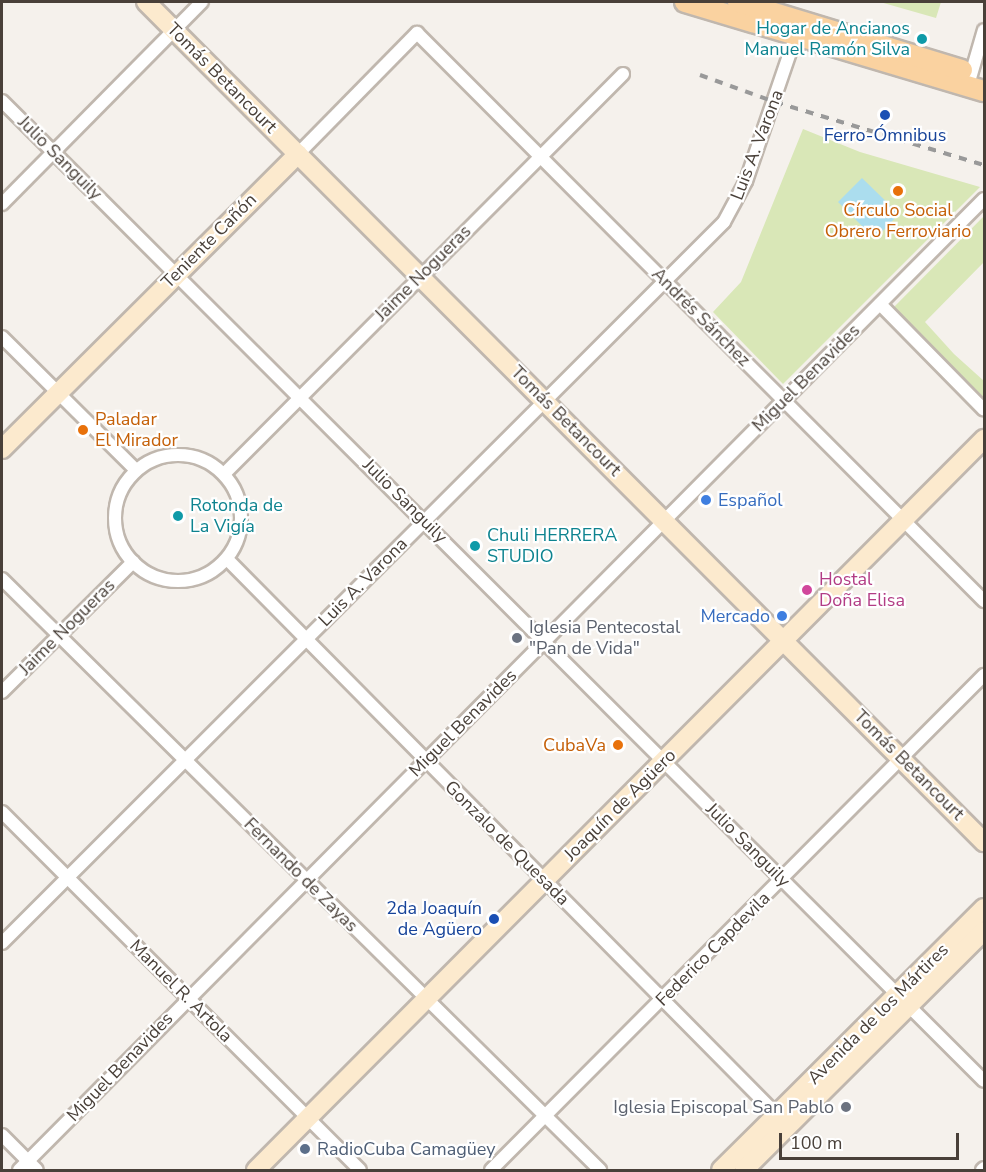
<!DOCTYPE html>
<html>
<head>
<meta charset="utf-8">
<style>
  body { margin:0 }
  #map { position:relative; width:986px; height:1172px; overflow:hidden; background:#f5f1ec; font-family:"Nunito Sans",sans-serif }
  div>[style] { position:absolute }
  .green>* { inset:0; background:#d9e7b7 }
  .water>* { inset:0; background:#abddee }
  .roads { filter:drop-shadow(2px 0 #c0b7ae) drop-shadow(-2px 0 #c0b7ae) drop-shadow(0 2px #c0b7ae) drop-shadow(0 -2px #c0b7ae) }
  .street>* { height:12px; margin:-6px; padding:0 6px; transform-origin:6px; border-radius:6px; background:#fff }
  .street>.ring { margin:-6px; padding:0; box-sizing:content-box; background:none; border:12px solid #fff; border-radius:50% }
  .secondary>* { height:18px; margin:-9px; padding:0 9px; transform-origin:9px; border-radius:9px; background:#fceace }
  .primary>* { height:20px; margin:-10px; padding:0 10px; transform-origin:10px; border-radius:10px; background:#fad2a0 }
  .rail>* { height:4px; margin-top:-2px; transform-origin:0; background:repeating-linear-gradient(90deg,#999 0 8px,transparent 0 16px) }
  .dots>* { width:16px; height:16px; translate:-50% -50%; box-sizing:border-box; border:3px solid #fff; border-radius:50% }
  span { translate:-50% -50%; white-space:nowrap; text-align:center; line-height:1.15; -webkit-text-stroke:4.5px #fff; paint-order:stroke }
  .culture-label { font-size:18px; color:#0d838f }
  .right { translate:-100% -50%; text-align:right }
  .left { translate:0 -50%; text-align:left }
  .street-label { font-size:18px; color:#494039 }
  .transit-label { font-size:18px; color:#164399 }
  .food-label { font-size:18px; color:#c56008 }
  .shop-label { font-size:18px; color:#366cbe }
  .hotel-label { font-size:18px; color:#b23c85 }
  .worship-label { font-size:18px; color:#5b616d }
  .service-label { font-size:18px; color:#4e5e75 }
  .frame { position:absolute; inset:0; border:3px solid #494039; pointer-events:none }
  .scale { position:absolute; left:779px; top:1133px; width:180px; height:27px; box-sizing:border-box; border:3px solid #494039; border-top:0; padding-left:8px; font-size:18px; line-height:21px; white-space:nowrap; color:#494039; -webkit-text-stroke:4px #fff; paint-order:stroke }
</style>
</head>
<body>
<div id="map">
  <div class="green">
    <div style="clip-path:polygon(880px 2px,941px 2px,936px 18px)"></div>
    <div style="clip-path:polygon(803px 129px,860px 152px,980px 187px,783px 384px,713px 312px,741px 282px)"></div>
    <div style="clip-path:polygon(984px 216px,984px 262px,925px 322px,954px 354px,984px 381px,984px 398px,894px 307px)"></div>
  </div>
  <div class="water">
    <div style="clip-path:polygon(862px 178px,899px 214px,875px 239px,838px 202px)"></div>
  </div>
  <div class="roads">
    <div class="street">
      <div style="left:968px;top:85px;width:57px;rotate:-73.8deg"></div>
      <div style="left:2px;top:101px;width:1387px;rotate:44.94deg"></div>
      <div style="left:298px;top:154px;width:170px;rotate:-45.5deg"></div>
      <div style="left:417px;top:33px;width:803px;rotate:45.05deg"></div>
      <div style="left:2px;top:204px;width:284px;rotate:-45.3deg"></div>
      <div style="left:880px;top:304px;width:148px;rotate:45.5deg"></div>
      <div style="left:2px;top:337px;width:189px;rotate:44.8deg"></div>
      <div class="ring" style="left:115px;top:455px;width:114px;height:114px"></div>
      <div style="left:224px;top:474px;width:565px;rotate:-45.07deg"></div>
      <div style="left:227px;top:559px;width:788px;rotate:45.31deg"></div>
      <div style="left:2px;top:579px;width:841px;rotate:44.66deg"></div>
      <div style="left:2px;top:692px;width:185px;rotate:-44.8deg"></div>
      <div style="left:2px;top:812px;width:506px;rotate:45deg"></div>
      <div style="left:2px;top:943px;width:1020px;rotate:-44.96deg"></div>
      <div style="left:724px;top:222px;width:47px;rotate:-61.8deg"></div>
      <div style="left:746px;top:181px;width:161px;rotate:-71.1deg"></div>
      <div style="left:2px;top:1135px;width:49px;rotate:45deg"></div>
      <div style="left:19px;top:1170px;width:1369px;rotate:-45.18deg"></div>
      <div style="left:491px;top:1170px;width:699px;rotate:-45.12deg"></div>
      <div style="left:982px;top:1170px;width:3px;rotate:-45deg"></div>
    </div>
    <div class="secondary">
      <div style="left:146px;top:2px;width:1187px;rotate:45.07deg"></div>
      <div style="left:2px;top:449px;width:418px;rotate:-44.9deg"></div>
      <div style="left:256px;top:1170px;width:1032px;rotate:-45.12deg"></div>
      <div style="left:721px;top:1170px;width:371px;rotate:-44.9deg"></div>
      <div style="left:744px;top:1170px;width:339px;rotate:-44.9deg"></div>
    </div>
    <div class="primary">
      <div style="left:685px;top:2px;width:312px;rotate:16.6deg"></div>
      <div style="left:738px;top:2px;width:234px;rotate:16.9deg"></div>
    </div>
  </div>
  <div class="rail">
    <div style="left:700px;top:75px;width:80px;rotate:19.8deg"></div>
    <div style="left:775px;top:102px;width:218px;rotate:16.8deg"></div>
  </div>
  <div class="dots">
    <div style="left:922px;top:39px;background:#0f9aa8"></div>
    <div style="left:885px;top:115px;background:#1a4fb4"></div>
    <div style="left:898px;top:191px;background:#e8710a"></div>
    <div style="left:83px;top:430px;background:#e8710a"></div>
    <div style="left:706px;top:500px;background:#3f7fe0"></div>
    <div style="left:178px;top:516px;background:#0f9aa8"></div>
    <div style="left:475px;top:546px;background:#0f9aa8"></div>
    <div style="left:807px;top:590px;background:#d1479c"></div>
    <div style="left:782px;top:616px;background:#3f7fe0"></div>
    <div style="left:517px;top:638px;background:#6b7280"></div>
    <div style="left:618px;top:745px;background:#e8710a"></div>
    <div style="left:494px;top:919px;background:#1a4fb4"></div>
    <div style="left:846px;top:1107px;background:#6b7280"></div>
    <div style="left:305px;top:1149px;background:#5c6f8a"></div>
  </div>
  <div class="culture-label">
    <span class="right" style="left:910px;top:39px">Hogar de Ancianos<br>Manuel Ramón Silva</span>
    <span class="left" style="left:190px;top:516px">Rotonda de<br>La Vigía</span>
    <span class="left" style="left:487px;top:546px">Chuli HERRERA<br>STUDIO</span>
  </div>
  <div class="street-label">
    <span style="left:222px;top:78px;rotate:45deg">Tomás Betancourt</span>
    <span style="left:757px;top:145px;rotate:-69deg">Luis A. Varona</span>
    <span style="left:60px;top:158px;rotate:45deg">Julio Sanguily</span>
    <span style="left:209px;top:241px;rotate:-45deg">Teniente Cañón</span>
    <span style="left:423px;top:273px;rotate:-45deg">Jaime Nogueras</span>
    <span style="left:701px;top:317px;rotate:45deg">Andrés Sánchez</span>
    <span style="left:806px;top:378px;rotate:-45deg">Miguel Benavides</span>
    <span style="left:566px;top:421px;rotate:45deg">Tomás Betancourt</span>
    <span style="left:405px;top:501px;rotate:45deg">Julio Sanguily</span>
    <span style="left:363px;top:582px;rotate:-45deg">Luis A. Varona</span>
    <span style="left:67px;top:627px;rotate:-45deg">Jaime Nogueras</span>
    <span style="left:463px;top:723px;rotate:-45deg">Miguel Benavides</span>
    <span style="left:909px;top:765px;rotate:45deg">Tomás Betancourt</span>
    <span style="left:620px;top:805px;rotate:-45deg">Joaquín de Agüero</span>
    <span style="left:507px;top:843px;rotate:45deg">Gonzalo de Quesada</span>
    <span style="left:748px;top:845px;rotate:45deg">Julio Sanguily</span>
    <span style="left:301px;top:875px;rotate:45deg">Fernando de Zayas</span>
    <span style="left:713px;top:949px;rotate:-45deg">Federico Capdevila</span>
    <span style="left:181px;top:991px;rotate:45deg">Manuel R. Artola</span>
    <span style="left:878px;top:1014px;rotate:-45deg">Avenida de los Mártires</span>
    <span style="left:120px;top:1067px;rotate:-46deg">Miguel Benavides</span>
  </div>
  <div class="transit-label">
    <span style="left:885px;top:135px">Ferro-Ómnibus</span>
    <span class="right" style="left:482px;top:919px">2da Joaquín<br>de Agüero</span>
  </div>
  <div class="food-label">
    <span style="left:898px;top:221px">Círculo Social<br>Obrero Ferroviario</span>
    <span class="left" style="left:95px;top:430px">Paladar<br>El Mirador</span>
    <span class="right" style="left:606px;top:745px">CubaVa</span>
  </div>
  <div class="shop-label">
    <span class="left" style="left:718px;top:500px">Español</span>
    <span class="right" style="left:770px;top:616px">Mercado</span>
  </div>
  <div class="hotel-label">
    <span class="left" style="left:819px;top:590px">Hostal<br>Doña Elisa</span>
  </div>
  <div class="worship-label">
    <span class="left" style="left:529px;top:638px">Iglesia Pentecostal<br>"Pan de Vida"</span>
    <span class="right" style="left:834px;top:1107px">Iglesia Episcopal San Pablo</span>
  </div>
  <div class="service-label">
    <span class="left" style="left:317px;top:1149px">RadioCuba Camagüey</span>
  </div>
  <div class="frame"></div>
  <div class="scale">100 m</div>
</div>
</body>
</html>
